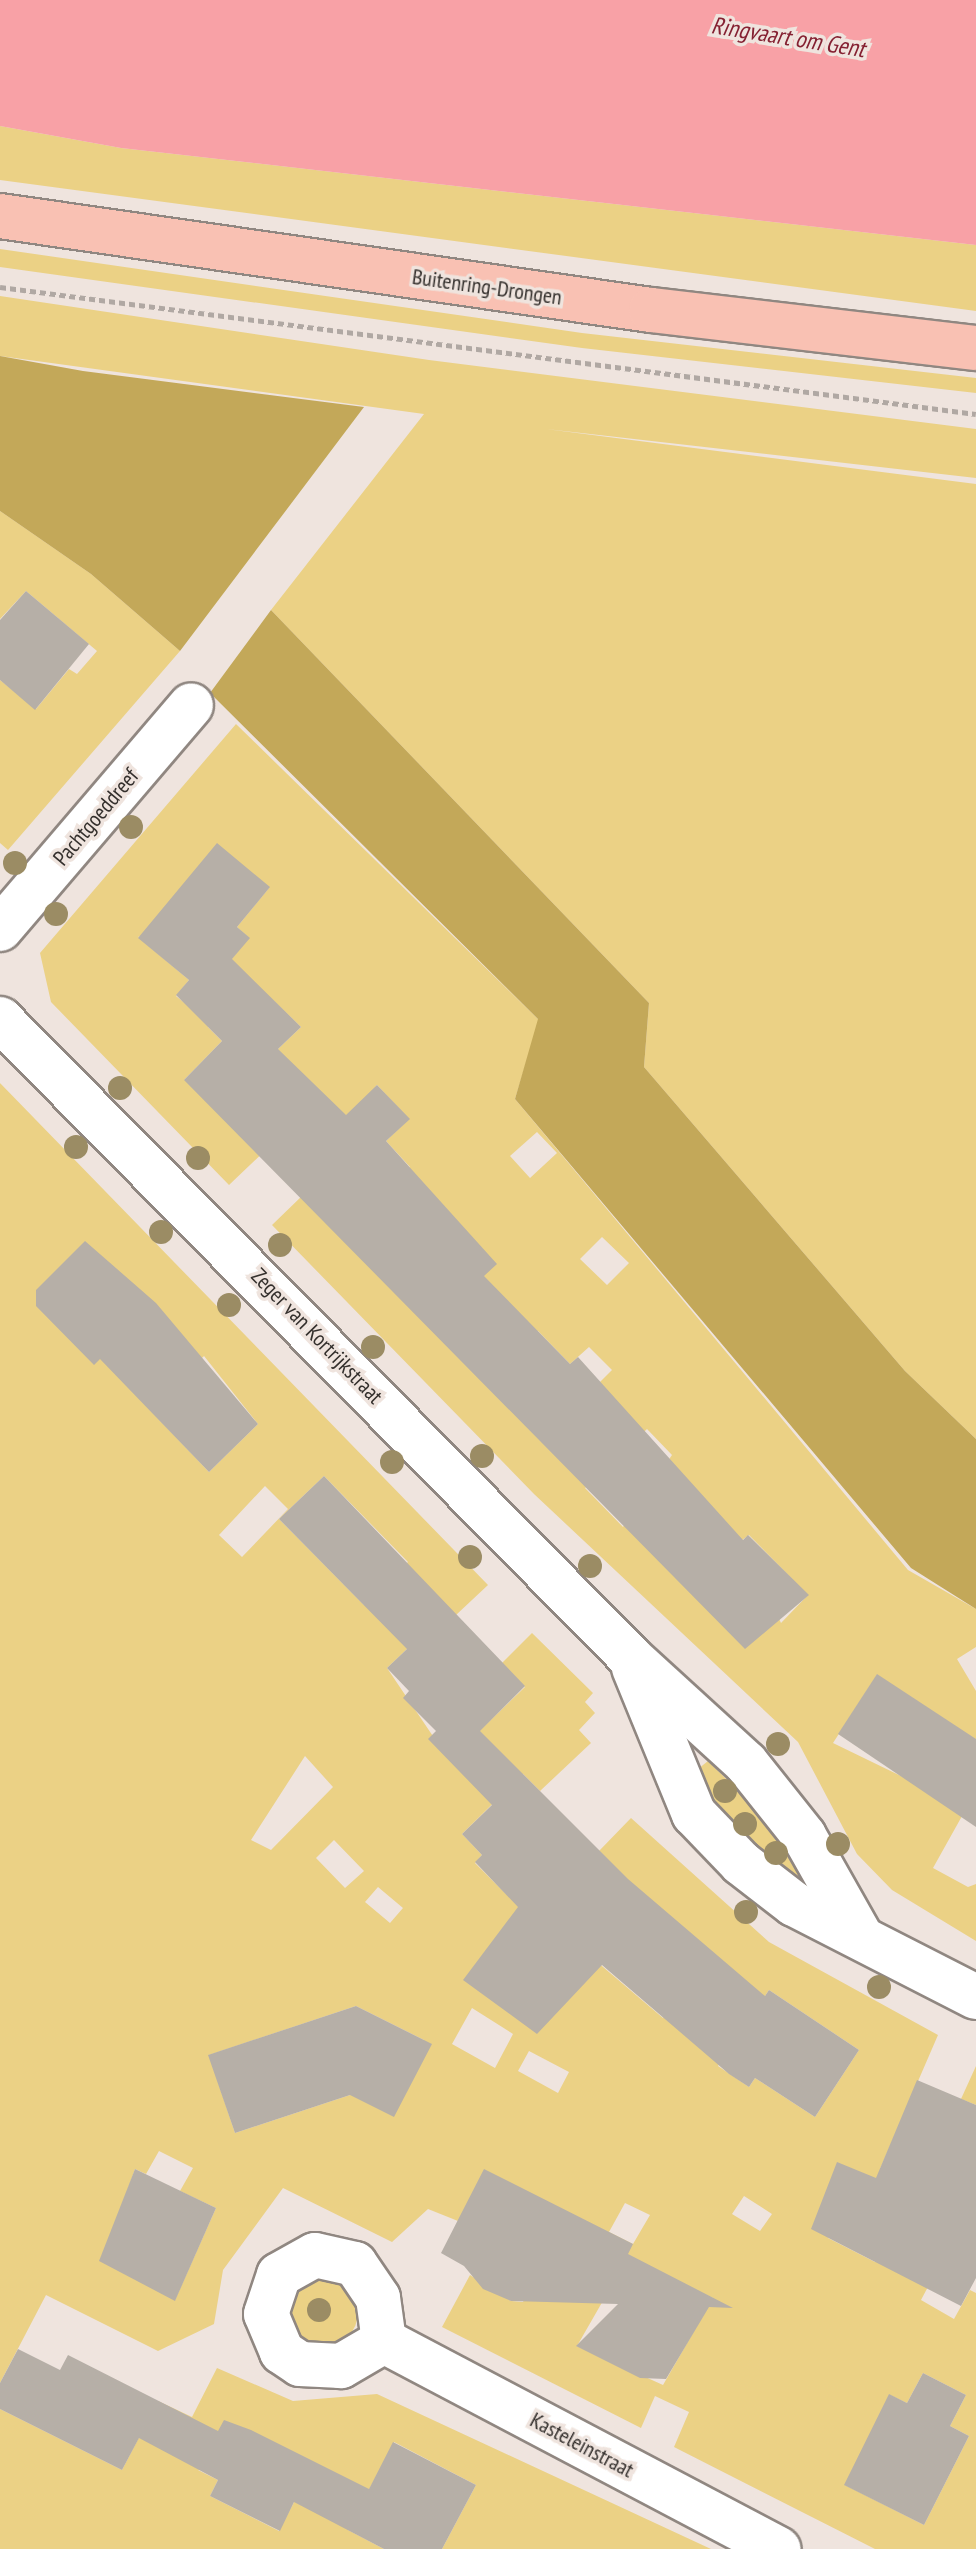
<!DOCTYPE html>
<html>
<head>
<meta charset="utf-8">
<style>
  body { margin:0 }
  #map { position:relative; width:976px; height:2549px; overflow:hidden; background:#efe4de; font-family:"PT Sans Narrow",sans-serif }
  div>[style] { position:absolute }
  .green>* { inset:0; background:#ebd185 }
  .round { border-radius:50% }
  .forest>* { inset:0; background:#c3a859 }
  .water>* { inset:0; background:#f8a1a6 }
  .building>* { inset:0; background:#b6afa7 }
  .path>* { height:5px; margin-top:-2.5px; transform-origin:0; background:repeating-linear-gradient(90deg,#b0a8a3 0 6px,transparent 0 10px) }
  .roads { filter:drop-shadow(2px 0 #908781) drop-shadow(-2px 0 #908781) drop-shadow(0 2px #908781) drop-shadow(0 -2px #908781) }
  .street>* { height:44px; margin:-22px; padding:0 22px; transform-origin:22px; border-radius:22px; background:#fff }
  .highway>* { height:44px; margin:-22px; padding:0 22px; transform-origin:22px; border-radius:22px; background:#f9c1b3 }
  .trees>* { width:24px; height:24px; margin:-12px; border-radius:50%; background:#9b8c64 }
  span { translate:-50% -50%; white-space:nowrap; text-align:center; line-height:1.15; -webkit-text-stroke:7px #efe4de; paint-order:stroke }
  .street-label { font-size:22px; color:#34302d }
  .water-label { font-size:24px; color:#852132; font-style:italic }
</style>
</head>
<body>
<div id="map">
  <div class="green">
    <div style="clip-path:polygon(0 126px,121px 148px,976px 245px,976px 311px,0 180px)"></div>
    <div style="clip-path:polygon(0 249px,582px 333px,976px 378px,976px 393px,582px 348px,0 267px)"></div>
    <div style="clip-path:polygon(0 296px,429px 360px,976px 429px,976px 478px,546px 429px,976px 484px,976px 1439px,905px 1371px,644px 1067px,649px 1003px,271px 610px,424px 414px,0 356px)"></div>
    <div style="clip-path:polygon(0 511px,91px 574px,180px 651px,8px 850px,0 843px,0 680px,36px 709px,69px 669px,77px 674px,97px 651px,26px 591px,0 619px)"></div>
    <div style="clip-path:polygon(evenodd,236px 724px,539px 1020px,515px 1099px,908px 1570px,976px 1609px,976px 1647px,957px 1659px,976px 1691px,976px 1791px,933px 1868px,968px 1887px,976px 1884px,976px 1941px,892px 1890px,857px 1854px,798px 1742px,534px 1494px,272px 1225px,303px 1195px,359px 1216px,410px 1167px,386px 1141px,409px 1119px,377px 1085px,339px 1129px,314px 1104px,229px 1185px,51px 1002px,40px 953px,236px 724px,269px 888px,237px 927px,249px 938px,191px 1008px,176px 996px,189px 980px,138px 937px,269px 888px,236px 724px,273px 1000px,301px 1027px,278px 1049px,184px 1080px,222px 1041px,208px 1027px,273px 1000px,236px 724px,537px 1132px,557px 1153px,530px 1178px,510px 1156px,537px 1132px,236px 724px,602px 1237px,629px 1263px,607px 1285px,580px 1259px,602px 1237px,236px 724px,538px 1331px,570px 1364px,589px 1347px,612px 1370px,594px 1388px,484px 1383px,538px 1331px,236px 724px,647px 1429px,672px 1455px,623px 1527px,585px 1488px,647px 1429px,236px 724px,749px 1535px,808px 1595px,781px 1623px,742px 1540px,749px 1535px,236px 724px,877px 1675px,903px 1777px,833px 1743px,877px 1675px)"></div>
    <div style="clip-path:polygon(evenodd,0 1083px,488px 1585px,456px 1615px,449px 1609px,387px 1668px,449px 1760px,525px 1687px,502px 1663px,532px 1633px,593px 1693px,585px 1702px,595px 1713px,579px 1730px,591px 1743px,540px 1791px,523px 1774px,462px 1834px,482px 1855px,475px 1863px,506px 1894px,599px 1851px,631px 1818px,769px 1942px,938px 2035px,880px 2169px,947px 2251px,921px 2300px,954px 2319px,970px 2290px,976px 2293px,976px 2549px,875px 2549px,674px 2447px,689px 2412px,655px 2396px,641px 2428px,442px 2327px,470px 2275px,511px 2301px,523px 2302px,533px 2282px,458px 2221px,428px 2209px,392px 2242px,283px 2188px,223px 2270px,214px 2324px,158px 2351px,46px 2295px,0 2383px,0 1083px,204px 1356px,258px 1424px,209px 1472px,149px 1409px,204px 1356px,0 1083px,324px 1476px,408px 1562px,364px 1605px,279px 1519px,324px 1476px,0 1083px,265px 1486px,288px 1509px,242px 1557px,219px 1535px,265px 1486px,0 1083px,305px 1756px,333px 1787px,271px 1850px,251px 1840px,305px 1756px,0 1083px,334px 1840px,364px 1871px,345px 1888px,316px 1858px,334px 1840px,0 1083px,378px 1887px,403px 1908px,390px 1923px,365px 1902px,378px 1887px,0 1083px,716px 1955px,663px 2018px,596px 1961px,716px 1955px,0 1083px,769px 1990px,859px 2050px,815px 2117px,755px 2078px,749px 2087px,718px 2066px,769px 1990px,0 1083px,356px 2006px,424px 2040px,414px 2060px,350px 2095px,235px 2133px,209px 2055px,356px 2006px,0 1083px,472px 2008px,513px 2034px,495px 2068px,452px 2044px,472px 2008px,0 1083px,529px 2051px,569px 2072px,558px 2093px,518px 2071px,529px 2051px,0 1083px,159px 2151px,193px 2168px,180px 2191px,216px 2208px,175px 2300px,114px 2228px,135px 2169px,146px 2174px,159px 2151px,0 1083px,744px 2196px,772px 2214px,760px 2231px,732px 2214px,744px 2196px,0 1083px,625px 2203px,650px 2215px,633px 2244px,609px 2232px,625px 2203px,0 1083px,842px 2210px,889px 2236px,875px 2262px,828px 2238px,842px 2210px,0 1083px,627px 2259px,713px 2298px,663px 2385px,577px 2346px,627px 2259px,0 1083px,923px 2373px,966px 2395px,950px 2426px,969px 2436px,924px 2525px,845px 2485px,890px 2395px,907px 2403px,923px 2373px)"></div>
    <div style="clip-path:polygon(708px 1761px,782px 1834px,803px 1882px,795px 1885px,718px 1817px,698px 1769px)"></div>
    <div style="clip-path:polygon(976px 2066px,976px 2105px,961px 2099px)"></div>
    <div class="round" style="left:286px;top:2276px;width:72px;height:72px"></div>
    <div style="clip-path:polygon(evenodd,217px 2368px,293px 2401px,377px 2394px,711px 2549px,442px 2549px,476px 2485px,394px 2442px,348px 2530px,384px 2549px,0 2549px,0 2409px,122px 2470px,158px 2401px,192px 2417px,217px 2368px,315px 2462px,279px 2531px,210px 2496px,218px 2480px,198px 2470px,315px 2462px)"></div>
  </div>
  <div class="forest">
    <div style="clip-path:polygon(0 356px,83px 371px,364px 407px,180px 651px,91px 574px,0 511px)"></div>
    <div style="clip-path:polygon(271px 610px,649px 1003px,644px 1067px,905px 1371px,976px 1439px,976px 1609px,911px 1568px,515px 1099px,538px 1019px,210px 693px)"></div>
  </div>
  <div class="water">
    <div style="clip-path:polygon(0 0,976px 0,976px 245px,121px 148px,0 126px)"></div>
  </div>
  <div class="building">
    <div style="clip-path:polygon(26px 591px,89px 644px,35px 710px,0 680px,0 620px)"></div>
    <div style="clip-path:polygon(217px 843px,270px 887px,237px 927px,250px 938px,232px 959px,301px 1027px,278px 1049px,346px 1115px,377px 1085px,410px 1119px,386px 1141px,497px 1264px,484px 1276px,570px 1364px,578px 1357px,743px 1540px,748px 1535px,809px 1595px,745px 1649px,184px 1080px,222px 1041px,176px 995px,189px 980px,138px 938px)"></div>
    <div style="clip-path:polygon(85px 1241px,156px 1303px,258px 1424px,209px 1472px,100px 1359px,94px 1365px,36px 1306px,36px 1290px)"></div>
    <div style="clip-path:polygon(324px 1476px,525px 1686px,480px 1731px,628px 1879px,765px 1996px,769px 1990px,859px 2050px,815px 2117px,755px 2078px,749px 2087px,729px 2074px,602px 1965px,537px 2034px,463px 1980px,518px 1907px,475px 1862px,482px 1855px,462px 1834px,492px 1805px,428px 1739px,436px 1731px,403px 1698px,409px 1691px,387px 1668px,407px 1649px,279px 1519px)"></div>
    <div style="clip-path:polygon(877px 1674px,976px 1739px,976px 1827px,838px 1734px)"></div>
    <div style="clip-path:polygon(356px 2006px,432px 2044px,394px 2117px,350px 2095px,235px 2133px,208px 2055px)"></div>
    <div style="clip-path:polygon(917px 2080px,976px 2105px,976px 2278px,961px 2306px,811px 2229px,837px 2162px,876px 2178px)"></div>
    <div style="clip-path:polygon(135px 2169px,216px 2208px,175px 2301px,99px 2261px)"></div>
    <div style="clip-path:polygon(484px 2169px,633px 2244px,628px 2254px,733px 2308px,709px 2307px,666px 2379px,640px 2378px,576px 2346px,618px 2304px,511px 2301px,483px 2289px,464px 2266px,441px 2253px)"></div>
    <div style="clip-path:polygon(18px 2349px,60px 2370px,68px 2355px,218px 2431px,224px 2420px,251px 2430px,369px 2489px,393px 2442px,476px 2485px,442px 2549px,384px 2549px,294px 2502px,280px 2531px,210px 2496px,218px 2480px,139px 2438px,122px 2470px,0 2409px,0 2383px)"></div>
    <div style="clip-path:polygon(923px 2373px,966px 2395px,950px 2426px,969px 2436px,924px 2525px,844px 2485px,889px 2394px,907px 2403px)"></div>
  </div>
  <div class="path">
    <div style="left:0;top:287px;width:984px;rotate:7.41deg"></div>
  </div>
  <div class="roads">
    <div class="street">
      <div style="left:0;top:929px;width:294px;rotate:-49.5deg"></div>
      <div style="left:0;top:1019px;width:897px;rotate:45.36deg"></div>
      <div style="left:630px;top:1657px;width:157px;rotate:42.4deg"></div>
      <div style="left:746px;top:1763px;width:93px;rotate:51.5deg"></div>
      <div style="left:804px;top:1836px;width:114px;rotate:60.5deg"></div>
      <div style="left:634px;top:1668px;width:158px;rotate:67.7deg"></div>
      <div style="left:694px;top:1814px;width:68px;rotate:46.2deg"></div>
      <div style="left:741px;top:1863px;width:67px;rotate:37.7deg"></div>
      <div style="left:794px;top:1904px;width:204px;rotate:27.1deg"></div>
      <div style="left:315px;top:2255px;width:41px;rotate:12.7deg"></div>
      <div style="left:355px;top:2264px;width:41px;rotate:55.9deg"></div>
      <div style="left:378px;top:2298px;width:43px;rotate:82.1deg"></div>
      <div style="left:384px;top:2341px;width:50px;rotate:149.8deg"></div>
      <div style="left:341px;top:2366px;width:41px;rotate:-177.2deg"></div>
      <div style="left:300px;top:2364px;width:22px;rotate:-146deg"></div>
      <div style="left:282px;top:2352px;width:41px;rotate:-112.8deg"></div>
      <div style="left:266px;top:2314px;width:41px;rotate:-71.6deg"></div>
      <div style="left:279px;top:2275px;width:41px;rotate:-29.1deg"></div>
      <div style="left:384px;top:2341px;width:446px;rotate:27.8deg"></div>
    </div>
    <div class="highway">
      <div style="left:0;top:216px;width:658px;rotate:8.22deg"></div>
      <div style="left:651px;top:310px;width:327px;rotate:6.7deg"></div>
    </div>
  </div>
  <div class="trees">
    <div style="left:131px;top:827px"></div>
    <div style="left:15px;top:863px"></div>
    <div style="left:56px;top:914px"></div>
    <div style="left:120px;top:1088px"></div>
    <div style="left:76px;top:1147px"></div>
    <div style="left:198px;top:1158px"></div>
    <div style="left:161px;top:1232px"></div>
    <div style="left:280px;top:1245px"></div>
    <div style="left:229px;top:1305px"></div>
    <div style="left:373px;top:1347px"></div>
    <div style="left:482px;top:1456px"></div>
    <div style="left:392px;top:1462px"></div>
    <div style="left:470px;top:1557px"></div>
    <div style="left:590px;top:1566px"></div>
    <div style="left:778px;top:1744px"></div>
    <div style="left:725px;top:1791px"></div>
    <div style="left:745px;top:1824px"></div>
    <div style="left:838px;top:1844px"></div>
    <div style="left:776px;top:1853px"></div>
    <div style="left:746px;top:1912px"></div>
    <div style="left:879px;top:1987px"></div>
    <div style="left:319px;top:2310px"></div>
  </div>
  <div class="street-label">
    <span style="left:487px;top:287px;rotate:8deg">Buitenring-Drongen</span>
    <span style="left:96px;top:817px;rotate:-50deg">Pachtgoeddreef</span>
    <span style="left:317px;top:1336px;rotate:46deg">Zeger van Kortrijkstraat</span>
    <span style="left:582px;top:2445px;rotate:28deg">Kasteleinstraat</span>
  </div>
  <div class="water-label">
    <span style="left:788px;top:37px;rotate:9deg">Ringvaart om Gent</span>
  </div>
</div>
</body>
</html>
